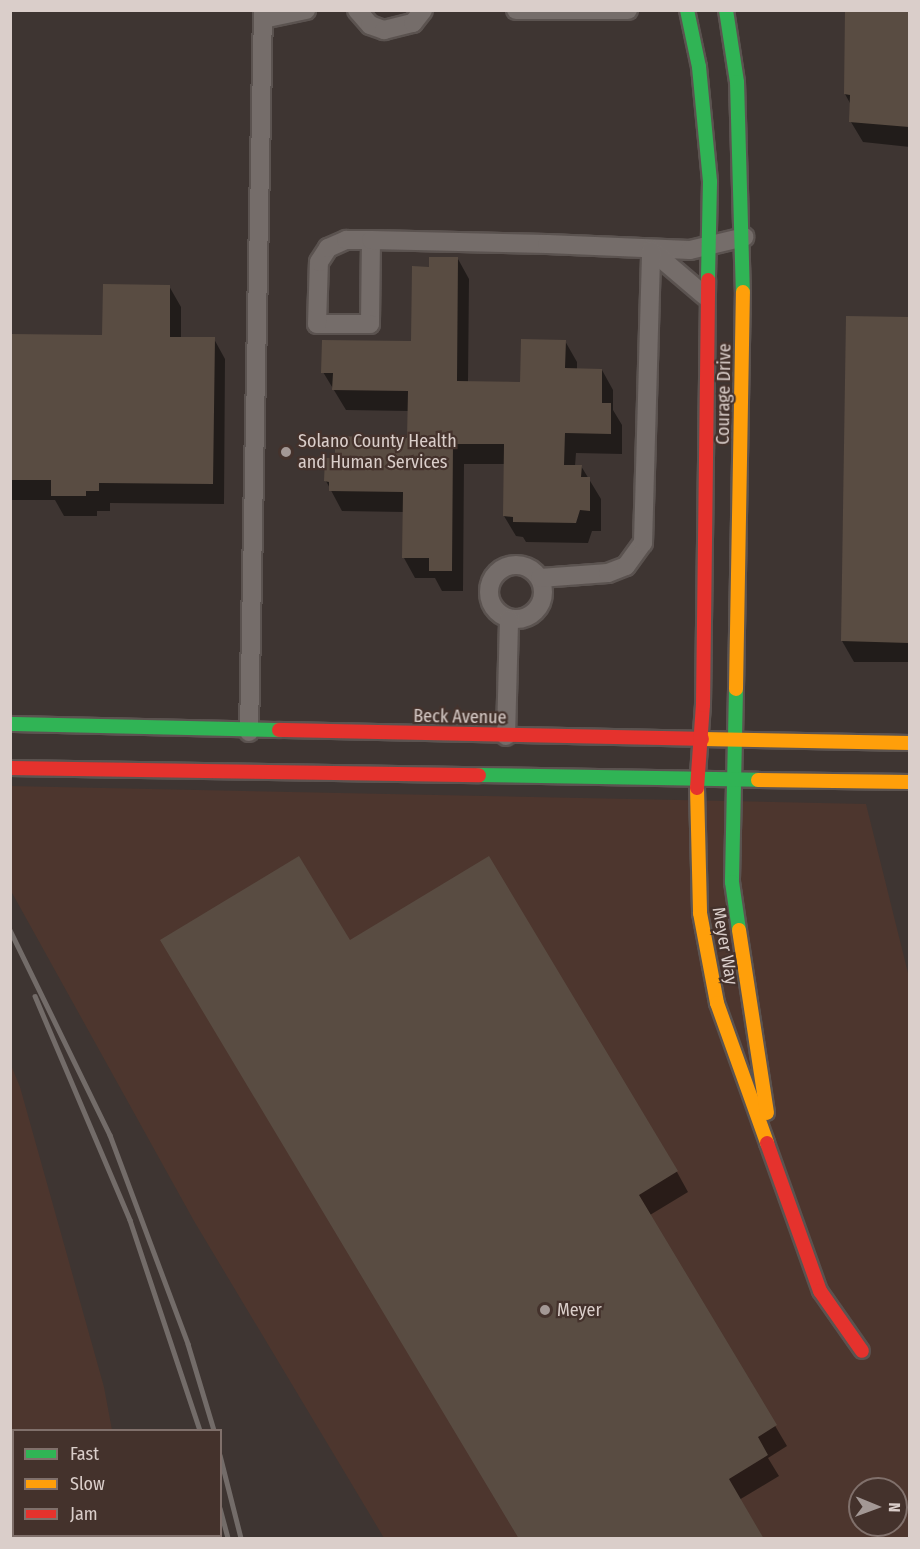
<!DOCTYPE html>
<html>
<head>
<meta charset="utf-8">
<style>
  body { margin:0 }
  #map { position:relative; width:920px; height:1549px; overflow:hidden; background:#3e3532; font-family:"Fira Sans Condensed",sans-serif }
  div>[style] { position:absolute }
  .built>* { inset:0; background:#4d362e }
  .shadow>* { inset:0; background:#0007 }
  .building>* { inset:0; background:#594c42 }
  .roads { filter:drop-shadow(2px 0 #5b5350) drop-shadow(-2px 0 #5b5350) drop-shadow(0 2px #5b5350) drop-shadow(0 -2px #5b5350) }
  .street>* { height:18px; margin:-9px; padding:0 9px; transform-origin:9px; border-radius:9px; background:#756d6a }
  .street>.ring { margin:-9px; padding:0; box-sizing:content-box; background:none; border:18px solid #756d6a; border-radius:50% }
  .fast>* { height:14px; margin:-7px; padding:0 7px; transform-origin:7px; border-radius:7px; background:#30b455 }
  .slow>* { height:14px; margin:-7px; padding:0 7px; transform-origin:7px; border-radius:7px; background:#ff9f0a }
  .jam>* { height:14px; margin:-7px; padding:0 7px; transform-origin:7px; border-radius:7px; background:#e5322d }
  .rail>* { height:4.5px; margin:-2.25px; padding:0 2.25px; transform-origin:2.25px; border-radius:2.25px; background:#736c69 }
  .dots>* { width:16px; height:16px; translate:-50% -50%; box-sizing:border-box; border:3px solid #44322c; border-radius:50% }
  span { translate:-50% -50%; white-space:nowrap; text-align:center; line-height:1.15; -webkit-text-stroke:4.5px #44322c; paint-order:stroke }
  .street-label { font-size:18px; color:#daceca }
  .poi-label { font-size:18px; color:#daceca }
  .left { translate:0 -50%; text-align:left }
  .frame { position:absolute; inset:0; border:12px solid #daceca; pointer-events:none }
  .legend { position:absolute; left:12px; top:1429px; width:210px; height:108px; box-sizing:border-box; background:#44322c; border:2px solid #80706b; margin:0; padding:8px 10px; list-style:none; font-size:18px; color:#daceca }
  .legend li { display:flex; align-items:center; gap:12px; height:30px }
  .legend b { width:30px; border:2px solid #80706b }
  .north { position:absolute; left:848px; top:1477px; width:60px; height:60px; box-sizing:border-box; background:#44322c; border:2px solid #80706b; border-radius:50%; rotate:91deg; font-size:16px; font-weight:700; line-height:24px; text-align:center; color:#daceca }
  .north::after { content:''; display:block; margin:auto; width:21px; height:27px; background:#a39895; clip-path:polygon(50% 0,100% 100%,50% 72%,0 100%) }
</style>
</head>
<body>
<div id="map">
  <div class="built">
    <div style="clip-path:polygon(evenodd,10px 786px,866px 804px,909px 977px,909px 1538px,384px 1538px,194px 1221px,11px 891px,10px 786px,860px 1489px,896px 1489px,896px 1525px,860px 1525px,860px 1489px)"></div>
    <div style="clip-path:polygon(11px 1065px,20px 1087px,104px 1387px,112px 1430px,14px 1430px,14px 1536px,132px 1538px,11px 1538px)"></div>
  </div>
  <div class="shadow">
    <div style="clip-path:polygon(847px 10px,910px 10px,910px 147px,863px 142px,851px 122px,851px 105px,845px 94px)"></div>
    <div style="clip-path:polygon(458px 259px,469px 279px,468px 382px,522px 383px,565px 341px,577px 362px,577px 370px,602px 370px,613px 390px,613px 410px,622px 425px,622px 454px,576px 453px,575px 466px,581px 466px,601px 499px,601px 531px,592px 531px,588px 543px,526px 542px,523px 537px,516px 536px,504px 516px,505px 464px,464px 464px,463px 591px,442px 591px,435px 578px,415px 578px,404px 558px,404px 512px,342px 511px,326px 481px,336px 460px,409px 439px,409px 411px,346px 410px,323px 372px,412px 343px,431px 268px)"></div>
    <div style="clip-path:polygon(169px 286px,181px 307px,181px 338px,214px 339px,225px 359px,224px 504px,110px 503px,110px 511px,97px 511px,97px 516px,64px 516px,55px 500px,10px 500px,10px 331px,13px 335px,104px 336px)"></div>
    <div style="clip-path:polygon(848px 318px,910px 319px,910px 662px,854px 662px,842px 641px)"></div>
    <div style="clip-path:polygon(349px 943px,677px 1172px,688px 1192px,650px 1215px,787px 1446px,768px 1458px,779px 1476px,739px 1500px)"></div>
    <div style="clip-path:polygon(14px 1486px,14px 1535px,10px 1535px,10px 1487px)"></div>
  </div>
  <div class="building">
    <div style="clip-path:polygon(845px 10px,909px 10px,909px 127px,849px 122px,850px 95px,844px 94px)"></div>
    <div style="clip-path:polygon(429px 257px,458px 257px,457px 381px,520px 382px,521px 339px,566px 340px,565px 368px,602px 369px,602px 403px,611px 403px,611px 434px,565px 433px,564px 465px,582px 465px,581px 477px,590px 477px,590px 511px,580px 510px,576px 523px,513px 522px,513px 517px,503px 516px,504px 444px,453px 444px,452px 571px,429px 571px,429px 558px,402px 558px,403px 492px,329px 491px,329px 482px,324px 481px,325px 458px,335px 458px,335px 436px,407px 438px,408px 391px,332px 390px,333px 373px,321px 373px,322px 340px,411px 341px,412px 266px,429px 267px)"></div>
    <div style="clip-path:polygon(103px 284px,170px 285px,170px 337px,215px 337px,213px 484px,99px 483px,99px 491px,86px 491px,86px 496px,51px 496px,51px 480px,10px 480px,10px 334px,102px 335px)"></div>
    <div style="clip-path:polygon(846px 316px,909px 317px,909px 643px,841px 641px)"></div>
    <div style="clip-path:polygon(299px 856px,350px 940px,489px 856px,678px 1171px,639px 1195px,777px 1425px,758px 1437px,768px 1455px,729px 1479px,764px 1539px,519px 1539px,160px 940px)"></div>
  </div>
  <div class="roads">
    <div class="street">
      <div style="left:357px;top:10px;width:20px;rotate:49deg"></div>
      <div style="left:370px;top:25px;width:15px;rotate:20deg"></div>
      <div style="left:384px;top:30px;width:30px;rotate:-14deg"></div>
      <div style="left:413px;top:23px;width:16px;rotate:-52deg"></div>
      <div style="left:516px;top:10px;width:112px"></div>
      <div style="left:263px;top:19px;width:44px;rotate:-11.8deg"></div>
      <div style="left:371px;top:240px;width:84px;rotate:90.7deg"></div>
      <div style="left:370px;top:324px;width:53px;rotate:180deg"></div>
      <div style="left:317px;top:324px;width:62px;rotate:-88.2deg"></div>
      <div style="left:319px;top:262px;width:17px;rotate:-57deg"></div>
      <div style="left:328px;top:248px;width:20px;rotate:-24deg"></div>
      <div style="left:346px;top:240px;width:25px"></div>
      <div style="left:371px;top:240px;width:176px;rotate:1.3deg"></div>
      <div style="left:547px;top:244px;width:143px;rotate:2.4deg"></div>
      <div style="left:690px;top:250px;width:56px;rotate:-13.5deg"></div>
      <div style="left:651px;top:250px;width:71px;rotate:40.4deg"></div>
      <div class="ring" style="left:489px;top:565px;width:36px;height:36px"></div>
      <div style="left:540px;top:578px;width:68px;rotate:-4.2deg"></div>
      <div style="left:608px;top:573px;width:19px;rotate:-21deg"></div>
      <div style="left:626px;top:566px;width:29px;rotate:-54deg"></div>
      <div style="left:643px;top:543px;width:293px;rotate:-88.4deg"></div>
      <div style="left:249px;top:732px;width:722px;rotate:-88.89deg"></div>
      <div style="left:506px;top:736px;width:117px;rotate:-88.5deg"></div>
    </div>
    <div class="fast">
      <div style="left:687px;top:10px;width:58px;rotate:78.1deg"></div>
      <div style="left:699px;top:67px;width:116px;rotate:84.5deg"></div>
      <div style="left:710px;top:182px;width:98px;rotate:91.2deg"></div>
      <div style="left:726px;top:10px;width:73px;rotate:81.3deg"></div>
      <div style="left:737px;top:82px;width:210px;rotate:88.4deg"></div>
      <div style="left:736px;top:689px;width:193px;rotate:91.2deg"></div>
      <div style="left:732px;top:882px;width:49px;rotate:81.7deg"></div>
      <div style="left:10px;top:724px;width:269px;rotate:1.3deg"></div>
      <div style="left:479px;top:775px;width:279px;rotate:1deg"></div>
    </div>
    <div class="slow">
      <div style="left:736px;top:689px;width:397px;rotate:-89deg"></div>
      <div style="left:702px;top:739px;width:208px;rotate:1.1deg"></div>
      <div style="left:758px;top:780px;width:152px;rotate:0.8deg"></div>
      <div style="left:697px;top:788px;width:125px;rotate:88.6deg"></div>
      <div style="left:700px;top:913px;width:92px;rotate:79.3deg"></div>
      <div style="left:717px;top:1003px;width:149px;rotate:70.3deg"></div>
      <div style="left:739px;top:930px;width:185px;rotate:81.3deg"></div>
    </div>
    <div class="jam">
      <div style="left:279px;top:730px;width:423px;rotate:1.2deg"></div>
      <div style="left:10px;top:768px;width:469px;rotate:0.9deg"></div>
      <div style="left:697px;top:788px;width:83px;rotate:-85.9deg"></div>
      <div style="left:703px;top:705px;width:425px;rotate:-89.3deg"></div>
      <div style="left:767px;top:1143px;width:157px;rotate:70.3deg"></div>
      <div style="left:820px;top:1291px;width:73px;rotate:55deg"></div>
    </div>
  </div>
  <div class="rail">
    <div style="left:10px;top:930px;width:228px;rotate:64deg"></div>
    <div style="left:110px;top:1135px;width:223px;rotate:69.5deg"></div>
    <div style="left:188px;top:1344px;width:90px;rotate:73.2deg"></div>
    <div style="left:35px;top:996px;width:243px;rotate:67deg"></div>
    <div style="left:130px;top:1220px;width:221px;rotate:71.6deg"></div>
    <div style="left:220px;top:1455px;width:86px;rotate:75.8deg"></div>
    <div style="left:220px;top:1508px;width:31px;rotate:75deg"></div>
  </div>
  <div class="dots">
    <div style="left:286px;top:452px;background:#a39895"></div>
    <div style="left:545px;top:1310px;background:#a39895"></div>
  </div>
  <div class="street-label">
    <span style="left:724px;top:394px;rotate:-89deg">Courage Drive</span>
    <span style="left:460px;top:717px;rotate:1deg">Beck Avenue</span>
    <span style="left:725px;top:946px;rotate:80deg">Meyer Way</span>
  </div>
  <div class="poi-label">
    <span class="left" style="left:298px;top:452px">Solano County Health<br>and Human Services</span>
    <span class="left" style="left:557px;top:1310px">Meyer</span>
  </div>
  <div class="frame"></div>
  <ul class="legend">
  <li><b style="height:8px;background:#30b455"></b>Fast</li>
  <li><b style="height:8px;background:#ff9f0a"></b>Slow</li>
  <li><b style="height:8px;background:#e5322d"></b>Jam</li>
  </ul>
  <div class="north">N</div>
</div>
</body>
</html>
